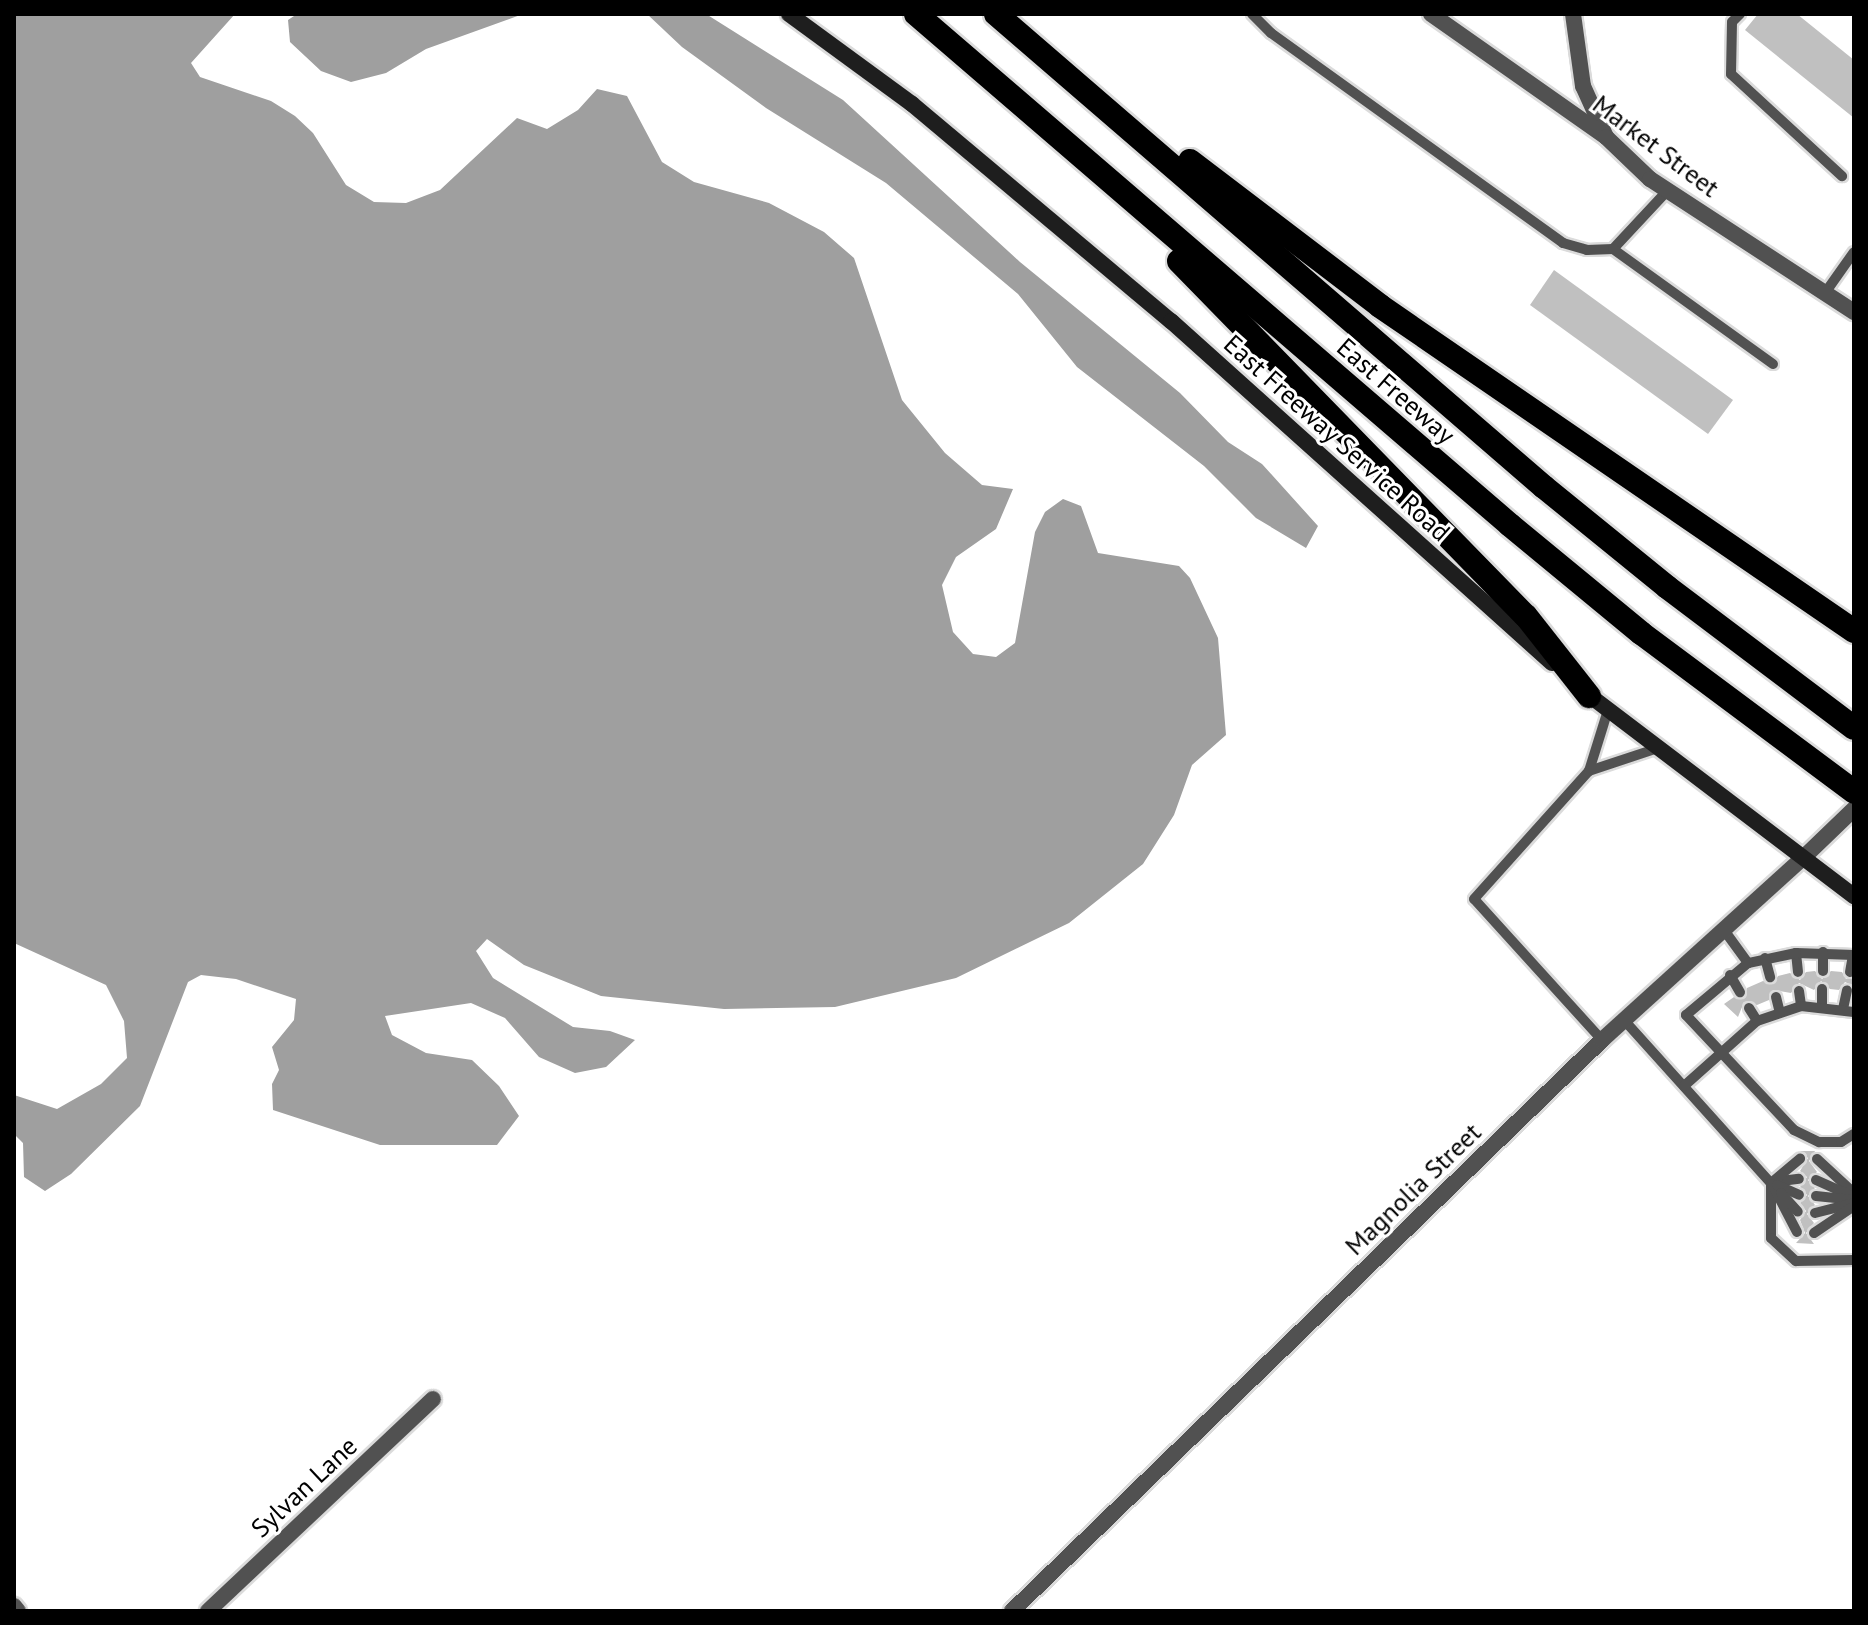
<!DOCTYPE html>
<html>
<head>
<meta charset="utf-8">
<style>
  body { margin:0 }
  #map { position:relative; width:1868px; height:1625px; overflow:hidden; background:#fff; font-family:"PT Sans",sans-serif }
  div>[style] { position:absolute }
  .water>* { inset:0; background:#9f9f9f }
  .building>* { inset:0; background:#c0c0c0 }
  .roads { filter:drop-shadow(2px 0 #dbdbdb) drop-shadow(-2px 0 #dbdbdb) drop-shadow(0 2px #dbdbdb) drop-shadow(0 -2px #dbdbdb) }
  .service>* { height:10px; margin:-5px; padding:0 5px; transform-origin:5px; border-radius:5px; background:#515151 }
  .minor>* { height:16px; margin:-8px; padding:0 8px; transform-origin:8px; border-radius:8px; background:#515151 }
  .tertiary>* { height:16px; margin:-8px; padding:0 8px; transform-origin:8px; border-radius:8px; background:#515151 }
  .secondary>* { height:16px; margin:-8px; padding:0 8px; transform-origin:8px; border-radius:8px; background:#1e1e1e }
  .motorway>* { height:24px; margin:-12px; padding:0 12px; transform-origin:12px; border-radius:12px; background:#000 }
  span { translate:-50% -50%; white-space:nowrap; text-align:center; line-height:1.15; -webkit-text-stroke:6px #fff; paint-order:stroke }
  .street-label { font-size:26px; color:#000 }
  .frame { position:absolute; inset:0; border:16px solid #000; pointer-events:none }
</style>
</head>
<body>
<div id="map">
  <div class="water">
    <div style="clip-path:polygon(14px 14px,235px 14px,191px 63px,200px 77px,271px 101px,295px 116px,313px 133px,346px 185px,374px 202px,406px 203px,440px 190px,517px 118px,547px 129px,578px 110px,597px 89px,627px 96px,662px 162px,694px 182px,769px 203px,824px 232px,854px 258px,902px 400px,945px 453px,982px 485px,1013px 489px,996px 529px,956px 557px,942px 585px,953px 632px,973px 654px,996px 657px,1015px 643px,1035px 532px,1045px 512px,1063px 499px,1081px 506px,1098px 553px,1179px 566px,1190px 578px,1218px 638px,1226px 735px,1192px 765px,1174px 815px,1143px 864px,1069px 923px,956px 978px,835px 1007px,724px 1009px,601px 996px,524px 965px,487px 939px,476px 951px,493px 978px,573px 1027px,610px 1031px,635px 1040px,606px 1067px,575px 1073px,539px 1057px,505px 1018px,471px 1003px,385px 1016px,392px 1035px,426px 1053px,472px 1060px,499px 1086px,519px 1116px,497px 1145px,380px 1145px,273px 1110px,272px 1084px,279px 1070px,272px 1047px,294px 1020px,296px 999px,236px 979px,201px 975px,188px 982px,140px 1106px,71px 1174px,45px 1191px,24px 1177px,23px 1143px,14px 1134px,14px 1095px,57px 1109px,101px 1084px,127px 1058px,124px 1021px,106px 985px,14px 943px)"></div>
    <div style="clip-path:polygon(297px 14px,523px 14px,426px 49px,386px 73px,351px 82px,321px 71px,290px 42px,288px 20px)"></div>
    <div style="clip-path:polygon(647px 14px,706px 14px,843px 100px,1020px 262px,1180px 393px,1228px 442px,1262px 464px,1318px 526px,1306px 548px,1256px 518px,1204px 466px,1077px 367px,1018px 294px,886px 183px,766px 108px,682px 47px)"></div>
  </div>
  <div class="building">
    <div style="clip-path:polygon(1758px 14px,1797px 14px,1854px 60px,1854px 118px,1745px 30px)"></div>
    <div style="clip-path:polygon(1554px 270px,1733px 400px,1708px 434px,1530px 305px)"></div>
    <div style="clip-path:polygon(1815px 971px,1822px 979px,1831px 971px,1842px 972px,1846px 979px,1854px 979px,1854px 986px,1845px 982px,1839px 990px,1830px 989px,1821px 981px,1814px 990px,1799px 983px,1791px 993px,1773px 990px,1769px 1000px,1757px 1005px,1744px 1002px,1738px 1017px,1724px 1004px,1734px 997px,1745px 998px,1747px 988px,1763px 981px,1773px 984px,1778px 976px,1790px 973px,1800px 980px,1806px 972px)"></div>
    <div style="clip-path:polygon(1800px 1151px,1815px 1151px,1809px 1161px,1817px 1172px,1808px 1180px,1815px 1188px,1808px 1196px,1815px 1205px,1807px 1214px,1814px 1223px,1806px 1233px,1814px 1244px,1796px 1243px,1805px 1233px,1800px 1220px,1806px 1211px,1800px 1203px,1807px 1195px,1800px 1187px,1807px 1177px,1800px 1171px,1808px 1158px)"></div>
  </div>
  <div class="roads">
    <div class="service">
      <div style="left:1252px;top:14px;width:27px;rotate:45deg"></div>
      <div style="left:1271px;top:33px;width:360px;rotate:35.7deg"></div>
      <div style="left:1563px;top:243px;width:25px;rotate:16deg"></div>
      <div style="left:1587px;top:250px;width:26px;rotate:-2deg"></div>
      <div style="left:1613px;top:249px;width:81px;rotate:-47deg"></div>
      <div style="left:1740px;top:14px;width:11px;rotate:135deg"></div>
      <div style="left:1732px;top:22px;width:52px;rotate:91.1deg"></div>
      <div style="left:1731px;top:74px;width:151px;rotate:42.6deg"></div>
      <div style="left:1613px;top:249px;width:197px;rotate:35.7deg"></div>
      <div style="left:1825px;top:293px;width:50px;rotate:-54.7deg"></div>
      <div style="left:1589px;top:771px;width:64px;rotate:-72.7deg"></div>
      <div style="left:1724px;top:930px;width:41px;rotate:54deg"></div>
      <div style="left:1796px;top:953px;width:19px;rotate:84deg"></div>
      <div style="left:1854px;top:955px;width:58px;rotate:-178deg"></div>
      <div style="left:1796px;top:953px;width:49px;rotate:168.2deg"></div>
      <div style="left:1748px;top:963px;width:81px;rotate:140deg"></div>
      <div style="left:1686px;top:1015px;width:158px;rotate:46.8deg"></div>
      <div style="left:1794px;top:1130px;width:28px;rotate:26deg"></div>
      <div style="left:1819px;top:1142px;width:22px"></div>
      <div style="left:1841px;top:1142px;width:15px;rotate:-32deg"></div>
      <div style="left:1765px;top:958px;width:20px;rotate:75deg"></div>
      <div style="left:1823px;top:971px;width:19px;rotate:-90deg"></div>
      <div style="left:1850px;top:972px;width:17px;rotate:-80deg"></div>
      <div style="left:1730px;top:975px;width:20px;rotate:60deg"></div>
      <div style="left:1799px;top:991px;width:15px;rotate:82deg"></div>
      <div style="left:1776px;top:997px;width:16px;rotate:76deg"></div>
      <div style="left:1822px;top:1006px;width:17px;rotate:-90deg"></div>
      <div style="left:1749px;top:1008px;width:15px;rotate:58deg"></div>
      <div style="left:1843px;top:1009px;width:19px;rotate:-78deg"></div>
      <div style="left:1624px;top:1020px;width:219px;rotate:48deg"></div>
      <div style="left:1771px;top:1183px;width:55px;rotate:90deg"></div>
      <div style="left:1771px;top:1238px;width:34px;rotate:43deg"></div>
      <div style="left:1796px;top:1261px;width:58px;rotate:-1deg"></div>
      <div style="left:1602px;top:1040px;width:190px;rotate:-132.2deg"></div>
      <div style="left:1474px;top:899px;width:172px;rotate:-48.1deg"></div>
      <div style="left:1589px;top:771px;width:73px;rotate:-18.4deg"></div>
      <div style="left:1684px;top:1086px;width:98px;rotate:-41.7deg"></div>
      <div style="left:1757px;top:1021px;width:46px;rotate:-18.8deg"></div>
      <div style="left:1801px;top:1006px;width:53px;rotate:6.5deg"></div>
      <div style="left:1817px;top:1159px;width:50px;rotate:42.6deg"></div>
      <div style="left:1816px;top:1180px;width:42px;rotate:24.1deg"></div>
      <div style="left:1773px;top:1182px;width:26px;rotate:-7deg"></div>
      <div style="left:1771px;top:1183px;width:38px;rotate:-40deg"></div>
      <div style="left:1772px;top:1184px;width:54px;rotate:62.5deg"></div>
      <div style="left:1777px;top:1185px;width:24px;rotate:24deg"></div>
      <div style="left:1781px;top:1193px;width:25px;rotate:48deg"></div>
      <div style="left:1816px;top:1196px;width:37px;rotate:6deg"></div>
      <div style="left:1815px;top:1213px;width:40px;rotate:-14.4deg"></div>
      <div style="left:1814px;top:1233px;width:48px;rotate:-34deg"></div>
    </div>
    <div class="minor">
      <div style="left:1573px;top:14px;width:73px;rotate:82.1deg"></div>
      <div style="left:1583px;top:86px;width:56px;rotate:65.7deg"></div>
      <div style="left:14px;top:1606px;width:6px;rotate:51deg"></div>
      <div style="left:208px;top:1611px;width:309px;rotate:-43.3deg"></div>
      <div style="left:1012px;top:1611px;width:821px;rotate:-44.06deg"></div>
      <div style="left:1602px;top:1040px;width:271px;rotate:-42.2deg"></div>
    </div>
    <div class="tertiary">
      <div style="left:1431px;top:14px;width:214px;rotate:35.1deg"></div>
      <div style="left:1606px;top:137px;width:61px;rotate:43.7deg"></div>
      <div style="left:1650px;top:179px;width:244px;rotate:33.1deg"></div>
      <div style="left:1803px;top:858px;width:71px;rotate:-43.9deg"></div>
    </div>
    <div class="secondary">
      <div style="left:789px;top:14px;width:152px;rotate:36.2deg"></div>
      <div style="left:912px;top:104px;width:338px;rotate:40deg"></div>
      <div style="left:1171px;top:321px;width:512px;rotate:41.91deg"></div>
      <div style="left:1581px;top:689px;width:343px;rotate:37.2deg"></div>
    </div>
    <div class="motorway">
      <div style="left:916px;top:14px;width:784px;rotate:40.7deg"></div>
      <div style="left:1510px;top:525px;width:170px;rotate:39.5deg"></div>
      <div style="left:1641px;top:633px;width:266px;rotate:36.7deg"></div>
      <div style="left:996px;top:14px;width:724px;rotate:40.8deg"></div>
      <div style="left:1544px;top:487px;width:159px;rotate:39.1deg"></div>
      <div style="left:1667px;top:587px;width:234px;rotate:37deg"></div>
      <div style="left:1190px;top:161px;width:239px;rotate:37.3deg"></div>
      <div style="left:1380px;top:306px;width:575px;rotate:34.44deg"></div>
      <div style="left:1179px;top:261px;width:496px;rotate:45.7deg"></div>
      <div style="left:1526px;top:616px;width:102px;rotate:51.8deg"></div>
    </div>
  </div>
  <div class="street-label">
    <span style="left:1656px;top:146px;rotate:37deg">Market Street</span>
    <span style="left:1396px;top:391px;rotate:41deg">East Freeway</span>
    <span style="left:1337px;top:438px;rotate:42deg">East Freeway Service Road</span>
    <span style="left:1413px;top:1189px;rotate:-44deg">Magnolia Street</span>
    <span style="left:304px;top:1487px;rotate:-43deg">Sylvan Lane</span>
  </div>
  <div class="frame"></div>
</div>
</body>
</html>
